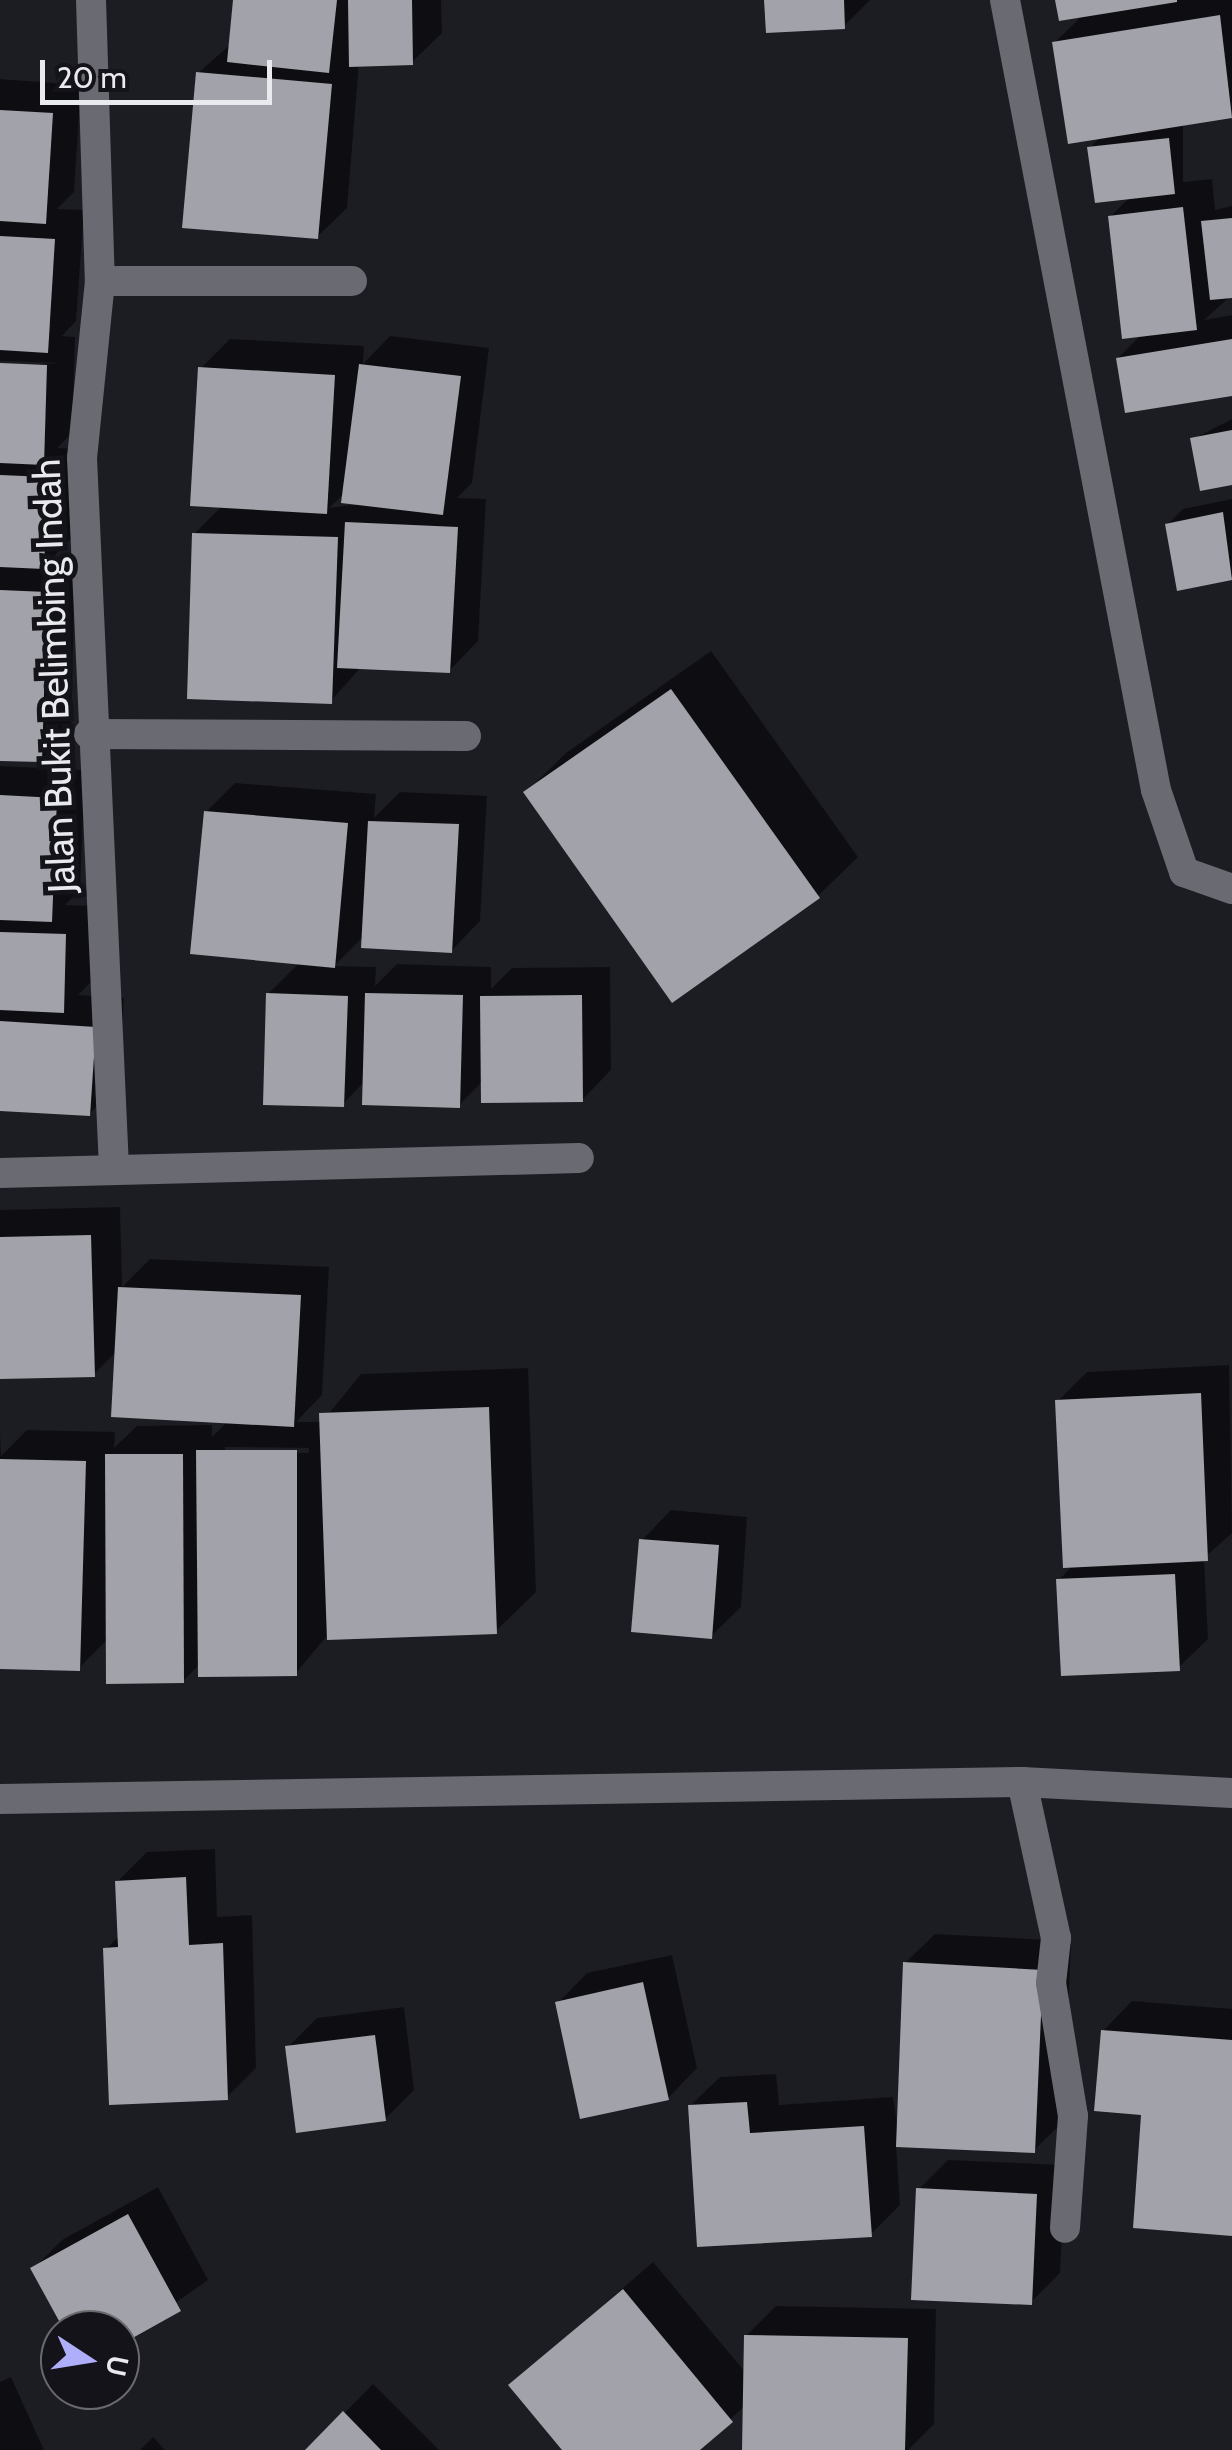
<!DOCTYPE html>
<html>
<head>
<meta charset="utf-8">
<style>
  body { margin:0 }
  #map { position:relative; width:1232px; height:2450px; overflow:hidden; background:#1c1c23; font-family:Cabin,sans-serif }
  div>[style] { position:absolute }
  .shadow>* { inset:0; background:#0007 }
  .building>* { inset:0; background:#a2a2ab }
  .minor>* { height:30px; margin:-15px; padding:0 15px; transform-origin:15px; border-radius:15px; background:#6a6a72 }
  .tertiary>* { height:30px; margin:-15px; padding:0 15px; transform-origin:15px; border-radius:15px; background:#6a6a72 }
  span { translate:-50% -50%; white-space:nowrap; text-align:center; line-height:1.15; -webkit-text-stroke:10px #131319; paint-order:stroke }
  .street-label { font-size:38px; color:#e9eaee }
  .north { position:absolute; left:40px; top:2310px; width:100px; height:100px; box-sizing:border-box; background:#131319; border:2px solid #69696e; border-radius:50%; rotate:102deg; font-size:28px; font-weight:700; line-height:40px; text-align:center; color:#e9eaee }
  .north::after { content:''; display:block; margin:auto; width:35px; height:45px; background:#afaefa; clip-path:polygon(50% 0,100% 100%,50% 72%,0 100%) }
  .scale { position:absolute; left:40px; top:60px; width:232px; height:45px; box-sizing:border-box; border:5px solid #e9eaee; border-top:0; padding-left:12px; font-size:30px; line-height:35px; white-space:nowrap; color:#e9eaee; -webkit-text-stroke:8px #131319; paint-order:stroke }
</style>
</head>
<body>
<div id="map">
  <div class="shadow">
    <div style="clip-path:polygon(236px 0,441px 0,442px 33px,412px 62px,359px 64px,347px 208px,317px 237px,198px 73px,231px 44px)"></div>
    <div style="clip-path:polygon(766px 0,870px 0,844px 26px)"></div>
    <div style="clip-path:polygon(1058px 0,1232px 0,1232px 115px,1183px 123px,1183px 182px,1212px 179px,1215px 210px,1232px 206px,1232px 295px,1204px 320px,1232px 315px,1232px 394px,1118px 358px,1142px 334px,1110px 217px,1131px 196px,1090px 148px,1101px 136px,1054px 43px,1083px 15px)"></div>
    <div style="clip-path:polygon(0 79px,81px 85px,74px 192px,57px 209px,84px 210px,76px 321px,62px 336px,75px 337px,72px 433px,57px 448px,76px 449px,73px 537px,47px 563px,75px 563px,71px 730px,41px 760px,0 758px,0 366px,60px 363px,0 361px)"></div>
    <div style="clip-path:polygon(evenodd,390px 336px,489px 348px,472px 483px,457px 498px,486px 499px,478px 641px,449px 671px,361px 667px,331px 701px,194px 534px,223px 505px,201px 368px,230px 339px,364px 346px,363px 364px,390px 336px,345px 493px,367px 503px,329px 508px,345px 493px)"></div>
    <div style="clip-path:polygon(1232px 419px,1232px 482px,1193px 439px)"></div>
    <div style="clip-path:polygon(1232px 499px,1232px 577px,1179px 588px,1168px 524px,1183px 509px)"></div>
    <div style="clip-path:polygon(711px 651px,858px 857px,818px 896px,526px 792px,566px 753px)"></div>
    <div style="clip-path:polygon(0 766px,85px 770px,80px 890px,65px 905px,94px 906px,92px 981px,78px 995px,124px 998px,119px 1084px,89px 1114px,0 1109px)"></div>
    <div style="clip-path:polygon(235px 783px,376px 794px,374px 818px,400px 792px,487px 796px,480px 921px,451px 951px,365px 935px,334px 966px,376px 967px,375px 986px,397px 964px,491px 967px,491px 989px,512px 968px,610px 967px,611px 1070px,582px 1100px,483px 1081px,459px 1105px,365px 1081px,343px 1104px,268px 994px,300px 962px,206px 812px)"></div>
    <div style="clip-path:polygon(evenodd,120px 1207px,122px 1287px,150px 1259px,329px 1267px,322px 1395px,296px 1422px,322px 1422px,361px 1374px,528px 1368px,536px 1592px,496px 1631px,326px 1637px,296px 1673px,200px 1664px,183px 1681px,108px 1639px,78px 1669px,0 1667px,0 1432px,1px 1456px,27px 1430px,115px 1432px,114px 1448px,137px 1426px,212px 1425px,212px 1437px,228px 1421px,117px 1351px,94px 1374px,0 1377px,0 1210px,120px 1207px,225px 1447px,309px 1448px,309px 1453px,225px 1452px,225px 1447px)"></div>
    <div style="clip-path:polygon(1229px 1365px,1232px 1533px,1204px 1558px,1208px 1639px,1178px 1668px,1059px 1580px,1073px 1565px,1058px 1401px,1087px 1372px)"></div>
    <div style="clip-path:polygon(671px 1510px,747px 1517px,741px 1607px,711px 1636px,642px 1540px)"></div>
    <div style="clip-path:polygon(215px 1849px,217px 1917px,252px 1915px,256px 2068px,227px 2097px,106px 1949px,120px 1935px,117px 1882px,147px 1852px)"></div>
    <div style="clip-path:polygon(935px 1934px,1071px 1941px,1064px 2121px,1034px 2150px,896px 2144px,900px 2205px,871px 2234px,690px 2106px,720px 2077px,776px 2074px,779px 2105px,893px 2097px,899px 2137px,905px 1963px)"></div>
    <div style="clip-path:polygon(672px 1955px,697px 2068px,668px 2098px,558px 2003px,587px 1973px)"></div>
    <div style="clip-path:polygon(1132px 2001px,1232px 2009px,1232px 2234px,1144px 2112px,1103px 2031px)"></div>
    <div style="clip-path:polygon(404px 2007px,414px 2090px,385px 2119px,288px 2047px,317px 2018px)"></div>
    <div style="clip-path:polygon(948px 2160px,1065px 2165px,1060px 2273px,1031px 2302px,919px 2189px)"></div>
    <div style="clip-path:polygon(158px 2187px,208px 2280px,120px 2342px,120px 2330px,67px 2330px,33px 2269px,62px 2240px)"></div>
    <div style="clip-path:polygon(653px 2262px,746px 2373px,746px 2336px,776px 2306px,936px 2309px,934px 2424px,908px 2450px,745px 2450px,745px 2406px,696px 2450px,565px 2450px,511px 2385px)"></div>
    <div style="clip-path:polygon(11px 2377px,44px 2450px,0 2450px,0 2382px)"></div>
    <div style="clip-path:polygon(373px 2384px,439px 2450px,308px 2450px)"></div>
    <div style="clip-path:polygon(153px 2437px,165px 2450px,140px 2450px)"></div>
  </div>
  <div class="building">
    <div style="clip-path:polygon(233px 0,337px 0,329px 73px,227px 62px)"></div>
    <div style="clip-path:polygon(348px 0,412px 0,413px 65px,349px 67px)"></div>
    <div style="clip-path:polygon(764px 0,844px 0,845px 29px,766px 33px)"></div>
    <div style="clip-path:polygon(1055px 0,1177px 0,1177px 2px,1059px 21px)"></div>
    <div style="clip-path:polygon(1220px 15px,1232px 118px,1068px 144px,1052px 42px)"></div>
    <div style="clip-path:polygon(196px 72px,332px 84px,318px 239px,182px 228px)"></div>
    <div style="clip-path:polygon(0 110px,53px 113px,46px 224px,0 221px)"></div>
    <div style="clip-path:polygon(1169px 138px,1175px 194px,1095px 203px,1087px 147px)"></div>
    <div style="clip-path:polygon(1183px 207px,1197px 330px,1122px 339px,1108px 216px)"></div>
    <div style="clip-path:polygon(1232px 218px,1232px 298px,1210px 300px,1201px 221px)"></div>
    <div style="clip-path:polygon(0 236px,55px 239px,48px 353px,0 350px)"></div>
    <div style="clip-path:polygon(1232px 339px,1232px 396px,1125px 413px,1116px 358px)"></div>
    <div style="clip-path:polygon(0 363px,47px 365px,44px 465px,0 463px)"></div>
    <div style="clip-path:polygon(359px 364px,461px 376px,443px 515px,341px 503px)"></div>
    <div style="clip-path:polygon(198px 367px,335px 375px,327px 514px,190px 506px)"></div>
    <div style="clip-path:polygon(1232px 430px,1232px 485px,1200px 491px,1190px 438px)"></div>
    <div style="clip-path:polygon(0 475px,48px 477px,44px 569px,0 567px)"></div>
    <div style="clip-path:polygon(1223px 512px,1232px 580px,1177px 591px,1165px 524px)"></div>
    <div style="clip-path:polygon(345px 522px,458px 527px,450px 673px,337px 668px)"></div>
    <div style="clip-path:polygon(192px 533px,338px 537px,332px 704px,187px 699px)"></div>
    <div style="clip-path:polygon(0 590px,47px 592px,42px 762px,0 761px)"></div>
    <div style="clip-path:polygon(671px 689px,820px 898px,672px 1003px,523px 792px)"></div>
    <div style="clip-path:polygon(0 795px,57px 798px,52px 922px,0 920px)"></div>
    <div style="clip-path:polygon(204px 811px,348px 823px,335px 968px,190px 954px)"></div>
    <div style="clip-path:polygon(368px 821px,459px 824px,452px 953px,361px 948px)"></div>
    <div style="clip-path:polygon(0 932px,66px 934px,64px 1013px,0 1010px)"></div>
    <div style="clip-path:polygon(266px 993px,348px 996px,344px 1107px,263px 1105px)"></div>
    <div style="clip-path:polygon(365px 993px,463px 995px,460px 1108px,362px 1105px)"></div>
    <div style="clip-path:polygon(582px 995px,583px 1102px,481px 1103px,480px 996px)"></div>
    <div style="clip-path:polygon(0 1021px,96px 1027px,90px 1116px,0 1111px)"></div>
    <div style="clip-path:polygon(91px 1235px,95px 1377px,0 1379px,0 1237px)"></div>
    <div style="clip-path:polygon(118px 1287px,301px 1295px,294px 1427px,111px 1417px)"></div>
    <div style="clip-path:polygon(1201px 1393px,1208px 1561px,1063px 1568px,1055px 1400px)"></div>
    <div style="clip-path:polygon(489px 1407px,497px 1634px,327px 1640px,319px 1413px)"></div>
    <div style="clip-path:polygon(196px 1450px,297px 1450px,297px 1676px,198px 1677px)"></div>
    <div style="clip-path:polygon(105px 1454px,183px 1454px,184px 1683px,106px 1684px)"></div>
    <div style="clip-path:polygon(0 1459px,86px 1461px,80px 1671px,0 1669px)"></div>
    <div style="clip-path:polygon(639px 1539px,719px 1545px,712px 1639px,631px 1632px)"></div>
    <div style="clip-path:polygon(1175px 1574px,1180px 1671px,1061px 1676px,1056px 1579px)"></div>
    <div style="clip-path:polygon(186px 1877px,189px 1945px,223px 1943px,228px 2100px,109px 2105px,103px 1948px,118px 1947px,115px 1881px)"></div>
    <div style="clip-path:polygon(903px 1962px,1043px 1970px,1035px 2153px,896px 2147px)"></div>
    <div style="clip-path:polygon(643px 1982px,669px 2100px,580px 2119px,555px 2002px)"></div>
    <div style="clip-path:polygon(1101px 2030px,1232px 2040px,1232px 2236px,1133px 2228px,1141px 2115px,1094px 2111px)"></div>
    <div style="clip-path:polygon(375px 2035px,386px 2121px,296px 2133px,285px 2046px)"></div>
    <div style="clip-path:polygon(747px 2102px,750px 2133px,864px 2126px,872px 2237px,697px 2247px,688px 2105px)"></div>
    <div style="clip-path:polygon(916px 2188px,1037px 2194px,1032px 2305px,911px 2300px)"></div>
    <div style="clip-path:polygon(128px 2214px,181px 2311px,120px 2345px,120px 2330px,64px 2330px,30px 2268px)"></div>
    <div style="clip-path:polygon(623px 2289px,733px 2422px,700px 2450px,562px 2450px,508px 2385px)"></div>
    <div style="clip-path:polygon(744px 2335px,908px 2338px,905px 2450px,742px 2450px)"></div>
    <div style="clip-path:polygon(343px 2411px,381px 2450px,305px 2450px)"></div>
  </div>
  <div class="minor">
    <div style="left:91px;top:0;width:281px;rotate:88.2deg"></div>
    <div style="left:100px;top:281px;width:178px;rotate:95.8deg"></div>
    <div style="left:82px;top:458px;width:712px;rotate:87.42deg"></div>
    <div style="left:1005px;top:0;width:804px;rotate:79.18deg"></div>
    <div style="left:1156px;top:790px;width:87px;rotate:71.1deg"></div>
    <div style="left:1184px;top:872px;width:51px;rotate:19.5deg"></div>
    <div style="left:100px;top:281px;width:252px"></div>
    <div style="left:89px;top:734px;width:377px;rotate:0.3deg"></div>
    <div style="left:0;top:1173px;width:579px;rotate:-1.48deg"></div>
    <div style="left:1022px;top:1782px;width:160px;rotate:77.7deg"></div>
    <div style="left:1056px;top:1938px;width:45px;rotate:96.3deg"></div>
    <div style="left:1051px;top:1983px;width:135px;rotate:80.6deg"></div>
    <div style="left:1073px;top:2116px;width:112px;rotate:94.1deg"></div>
  </div>
  <div class="tertiary">
    <div style="left:0;top:1799px;width:1022px;rotate:-0.95deg"></div>
    <div style="left:1022px;top:1782px;width:210px;rotate:3deg"></div>
  </div>
  <div class="street-label">
    <span style="left:54px;top:676px;rotate:-92deg">Jalan Bukit Belimbing Indah</span>
  </div>
  <div class="north">U</div>
  <div class="scale">20 m</div>
</div>
</body>
</html>
